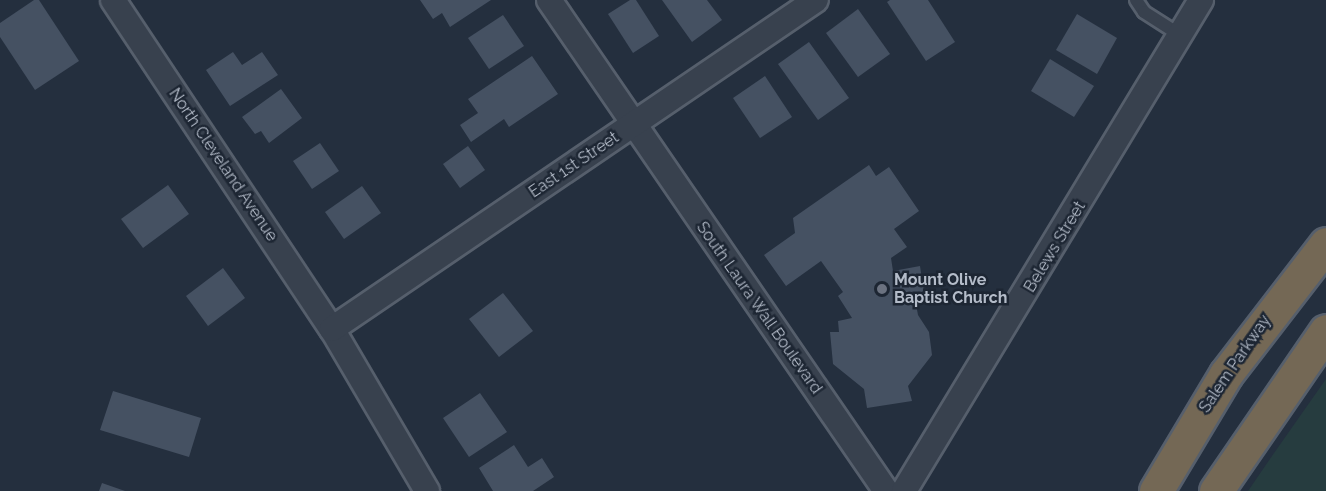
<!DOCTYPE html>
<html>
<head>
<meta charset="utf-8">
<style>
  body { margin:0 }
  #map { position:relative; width:1326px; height:491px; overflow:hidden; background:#242f3e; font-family:Raleway,sans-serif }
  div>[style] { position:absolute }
  .green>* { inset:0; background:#263c3f }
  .building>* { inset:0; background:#455162 }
  .roads { filter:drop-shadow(2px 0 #565f6c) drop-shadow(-2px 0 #565f6c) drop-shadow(0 2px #565f6c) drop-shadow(0 -2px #565f6c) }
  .lane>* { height:12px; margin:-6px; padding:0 6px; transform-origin:6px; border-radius:6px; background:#38414e }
  .street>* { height:24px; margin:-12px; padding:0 12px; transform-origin:12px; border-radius:12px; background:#38414e }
  .highway>* { height:33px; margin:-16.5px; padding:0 16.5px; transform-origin:16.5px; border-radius:16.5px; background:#746855 }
  .dots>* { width:16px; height:16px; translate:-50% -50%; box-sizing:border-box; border:3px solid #1d2633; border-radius:50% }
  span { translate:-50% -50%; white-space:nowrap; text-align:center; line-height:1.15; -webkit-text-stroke:5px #1d2633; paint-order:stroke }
  .street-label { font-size:16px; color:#b4bcc9 }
  .poi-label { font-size:16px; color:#b4bcc9; font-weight:700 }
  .left { translate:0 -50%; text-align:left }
</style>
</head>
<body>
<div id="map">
  <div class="green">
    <div style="clip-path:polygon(1326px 379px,1326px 491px,1248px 491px,1272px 456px)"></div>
  </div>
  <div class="building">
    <div style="clip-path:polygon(34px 0,39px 0,79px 61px,35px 90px,0 37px,0 23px)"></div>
    <div style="clip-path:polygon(420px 0,491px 0,450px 27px,442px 13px,433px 19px)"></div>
    <div style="clip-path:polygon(630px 0,636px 0,659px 36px,633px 53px,608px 14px)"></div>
    <div style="clip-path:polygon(662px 0,707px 0,722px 20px,692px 42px)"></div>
    <div style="clip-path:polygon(890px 0,928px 0,955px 42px,926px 61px,887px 2px)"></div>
    <div style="clip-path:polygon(858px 9px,890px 54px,858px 77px,826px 33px)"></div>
    <div style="clip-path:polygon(1077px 14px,1117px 38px,1097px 74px,1056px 50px)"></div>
    <div style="clip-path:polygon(503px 15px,524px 46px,489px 69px,468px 38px)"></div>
    <div style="clip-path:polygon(809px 42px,849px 98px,818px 120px,778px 64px)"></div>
    <div style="clip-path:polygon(233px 52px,242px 65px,262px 52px,278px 75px,230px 106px,206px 70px)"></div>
    <div style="clip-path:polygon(532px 56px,558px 94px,509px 127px,504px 119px,471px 142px,460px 125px,478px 113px,468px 99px)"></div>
    <div style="clip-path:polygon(1050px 59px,1094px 86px,1074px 117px,1031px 91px)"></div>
    <div style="clip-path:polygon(765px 76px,792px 117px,760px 138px,733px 98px)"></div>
    <div style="clip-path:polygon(281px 89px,302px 118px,269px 143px,261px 131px,255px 134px,242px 117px)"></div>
    <div style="clip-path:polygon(320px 143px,339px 171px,312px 189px,293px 161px)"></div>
    <div style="clip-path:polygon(468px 146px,485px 170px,460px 188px,443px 164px)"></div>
    <div style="clip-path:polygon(869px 165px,876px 176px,889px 167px,919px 211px,894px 229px,907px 247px,891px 258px,893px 271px,920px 266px,924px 292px,915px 299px,918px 315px,929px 332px,932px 355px,908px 386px,912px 401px,867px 408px,864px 389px,833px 364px,830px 332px,839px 332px,838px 321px,852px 318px,838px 296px,843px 292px,821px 261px,786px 286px,764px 255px,795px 233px,793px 218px)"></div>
    <div style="clip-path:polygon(168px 185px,189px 214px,143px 248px,121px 219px)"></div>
    <div style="clip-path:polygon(362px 186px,381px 213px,344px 239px,325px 212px)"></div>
    <div style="clip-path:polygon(223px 268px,245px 298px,208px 326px,186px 296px)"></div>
    <div style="clip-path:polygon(503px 293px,533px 331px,499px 357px,469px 319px)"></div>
    <div style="clip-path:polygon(113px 391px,201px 418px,189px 457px,100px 430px)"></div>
    <div style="clip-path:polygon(480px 393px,507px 432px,469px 457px,443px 418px)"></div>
    <div style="clip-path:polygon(514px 445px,528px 467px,542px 458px,554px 477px,533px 491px,493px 491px,479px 468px)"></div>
    <div style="clip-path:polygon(102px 483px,125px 491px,99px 491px)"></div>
  </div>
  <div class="roads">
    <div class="lane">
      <div style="left:1136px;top:0;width:14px;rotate:56deg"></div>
      <div style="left:1144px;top:12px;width:43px;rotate:32.6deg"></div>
    </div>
    <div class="street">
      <div style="left:113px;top:0;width:395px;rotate:56.4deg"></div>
      <div style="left:332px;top:329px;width:188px;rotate:59.6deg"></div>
      <div style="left:549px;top:0;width:596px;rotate:55.54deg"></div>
      <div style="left:332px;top:329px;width:585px;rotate:-34.21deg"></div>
      <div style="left:904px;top:491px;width:574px;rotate:-58.83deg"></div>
    </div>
    <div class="highway">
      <div style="left:1156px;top:491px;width:136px;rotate:-59.1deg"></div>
      <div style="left:1226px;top:374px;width:164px;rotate:-52.4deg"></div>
      <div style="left:1216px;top:491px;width:194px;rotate:-55.5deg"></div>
    </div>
  </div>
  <div class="dots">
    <div style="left:882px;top:289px;background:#6b7280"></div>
  </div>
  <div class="street-label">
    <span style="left:223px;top:165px;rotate:56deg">North Cleveland Avenue</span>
    <span style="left:574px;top:165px;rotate:-34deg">East 1st Street</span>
    <span style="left:1055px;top:247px;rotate:-59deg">Belews Street</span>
    <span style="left:759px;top:308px;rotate:55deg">South Laura Wall Boulevard</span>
    <span style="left:1235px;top:364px;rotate:-56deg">Salem Parkway</span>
  </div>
  <div class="poi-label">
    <span class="left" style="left:894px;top:289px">Mount Olive<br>Baptist Church</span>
  </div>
</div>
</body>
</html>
